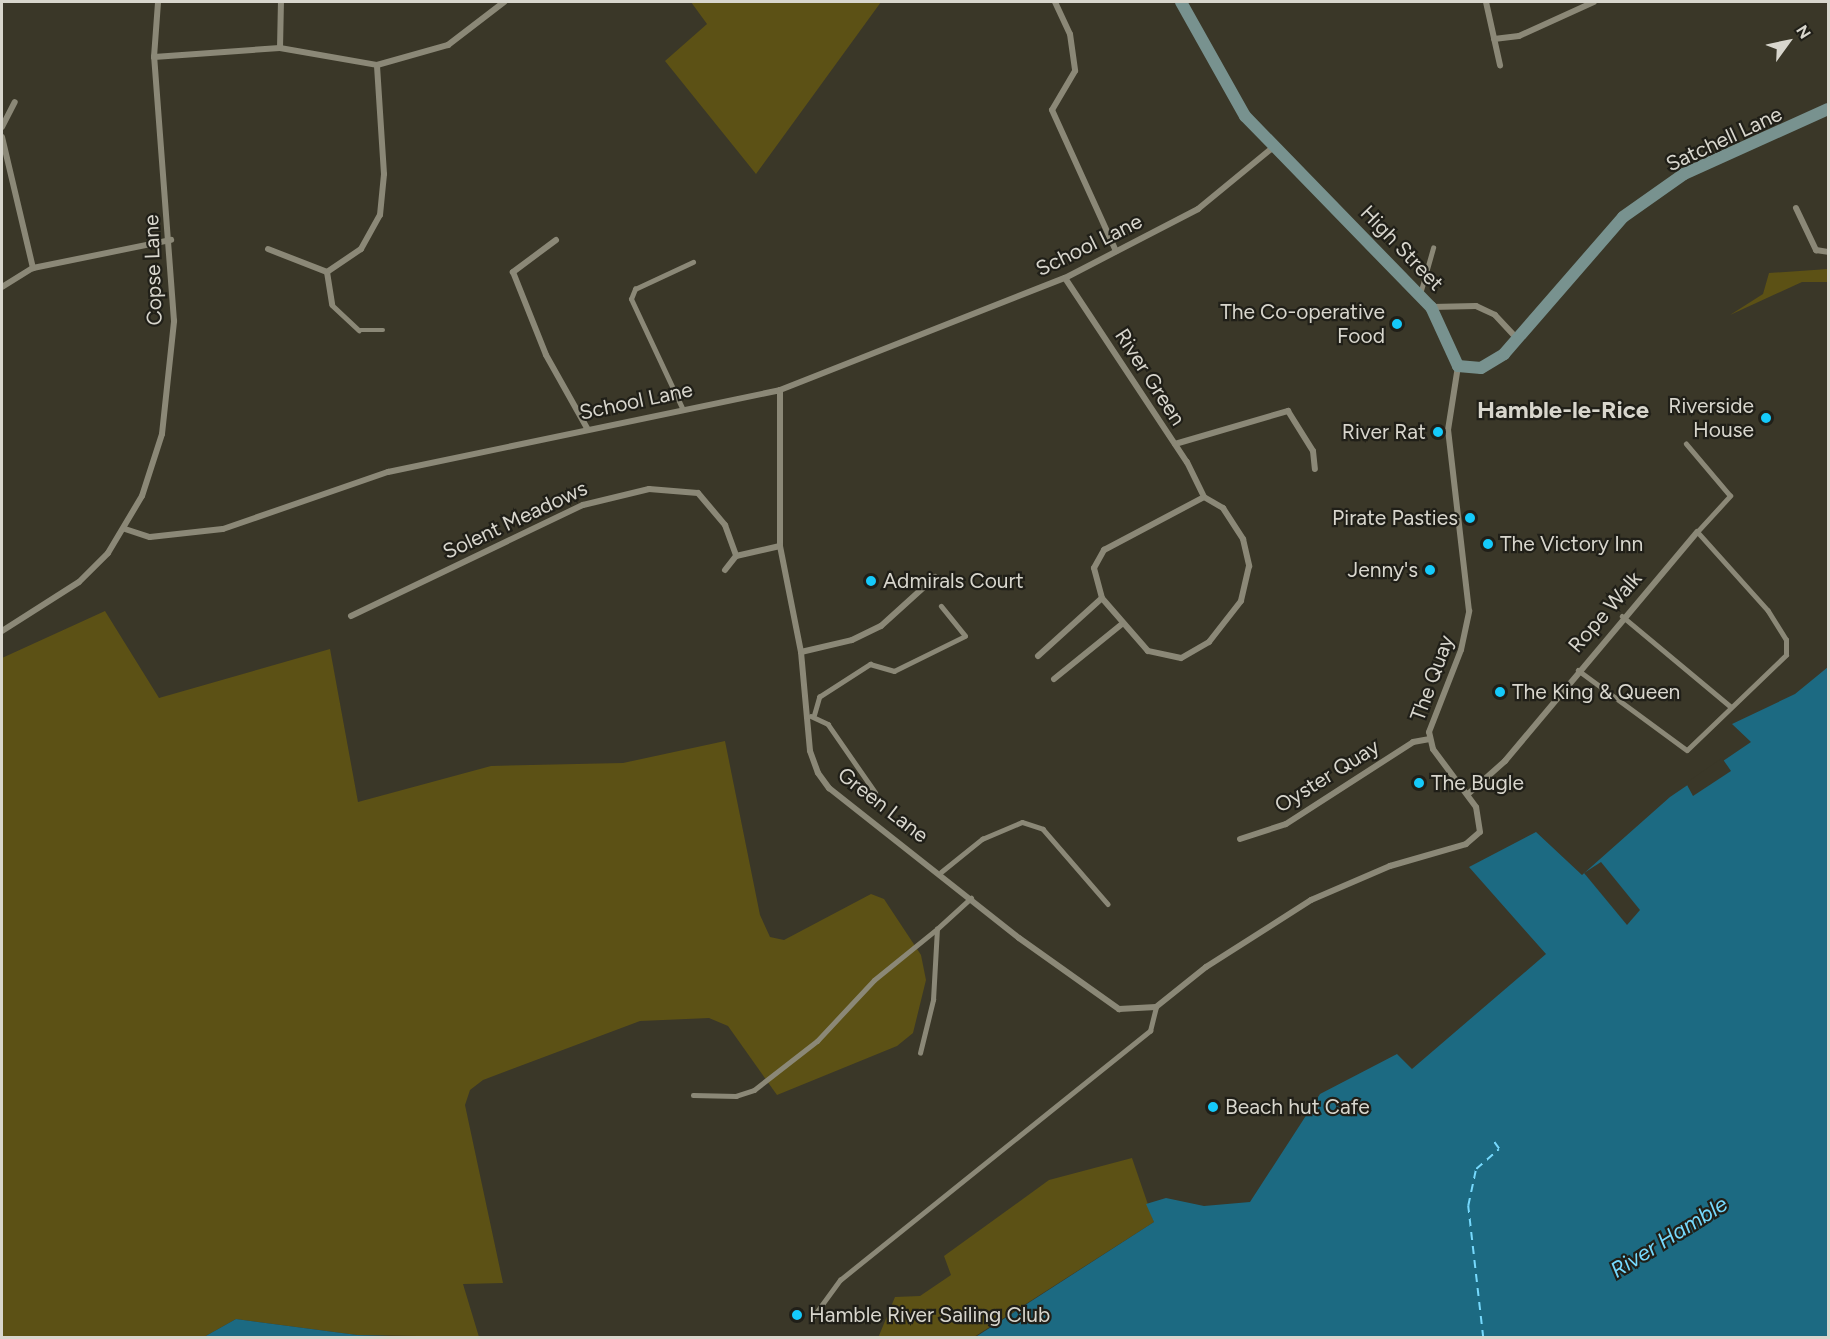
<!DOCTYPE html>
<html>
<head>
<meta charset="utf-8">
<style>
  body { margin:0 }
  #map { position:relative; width:1830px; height:1339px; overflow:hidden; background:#3a3728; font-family:Figtree,sans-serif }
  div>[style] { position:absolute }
  .green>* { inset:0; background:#5c5115 }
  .water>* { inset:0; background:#1c6a82 }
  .pier>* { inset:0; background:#3a3728 }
  .ferry>* { height:1.5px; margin-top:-0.75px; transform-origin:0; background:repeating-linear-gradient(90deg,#76d9fd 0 8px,transparent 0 14px) }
  .lane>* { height:4.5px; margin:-2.25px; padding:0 2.25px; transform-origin:2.25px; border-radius:2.25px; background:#8b8877 }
  .street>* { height:6px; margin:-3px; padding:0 3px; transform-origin:3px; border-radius:3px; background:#8b8877 }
  .secondary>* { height:12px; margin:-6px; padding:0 6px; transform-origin:6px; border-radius:6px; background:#78928f }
  .dots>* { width:16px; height:16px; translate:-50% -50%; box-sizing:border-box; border:3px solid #201f18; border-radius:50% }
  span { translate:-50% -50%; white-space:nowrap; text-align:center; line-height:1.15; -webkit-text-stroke:4.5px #201f18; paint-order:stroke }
  .street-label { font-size:21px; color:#d8d6cd }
  .poi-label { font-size:21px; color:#d8d6cd }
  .right { translate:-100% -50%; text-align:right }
  .left { translate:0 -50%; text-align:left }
  .water-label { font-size:22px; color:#76d9fd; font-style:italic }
  .quarter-label { font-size:24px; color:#d8d6cd; font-weight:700 }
  .frame { position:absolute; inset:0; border:3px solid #d8d6cd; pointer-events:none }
  .north { position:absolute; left:1758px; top:12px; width:60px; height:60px; -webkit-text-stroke:4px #201f18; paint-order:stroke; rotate:57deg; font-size:16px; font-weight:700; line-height:24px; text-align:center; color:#d8d6cd }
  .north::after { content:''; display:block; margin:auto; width:21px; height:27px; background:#d8d6cd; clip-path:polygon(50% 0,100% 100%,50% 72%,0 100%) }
</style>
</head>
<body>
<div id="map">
  <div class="green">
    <div style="clip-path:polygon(691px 2px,881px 2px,756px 174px,665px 61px,707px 24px)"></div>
    <div style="clip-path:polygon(1828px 269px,1828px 282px,1802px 282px,1730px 315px,1763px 294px,1769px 273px)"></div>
    <div style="clip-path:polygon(105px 611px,159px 698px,330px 649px,358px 802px,491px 766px,623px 763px,725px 741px,760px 915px,770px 937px,784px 940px,871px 894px,884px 899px,921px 955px,926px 980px,913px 1033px,897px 1046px,777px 1095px,728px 1026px,709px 1018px,640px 1021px,483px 1080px,470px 1090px,465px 1105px,503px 1283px,463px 1284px,479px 1337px,357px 1335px,236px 1319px,204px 1337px,2px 1337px,2px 658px)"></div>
    <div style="clip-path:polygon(1132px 1158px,1154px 1222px,974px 1337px,878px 1338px,895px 1297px,920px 1296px,951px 1275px,944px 1256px,1049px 1180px)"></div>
  </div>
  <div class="water">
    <div style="clip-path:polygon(1828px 667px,1828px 1337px,974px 1338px,1154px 1222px,1146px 1204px,1166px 1198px,1204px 1206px,1250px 1202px,1320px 1094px,1397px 1054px,1412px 1069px,1546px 954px,1469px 867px,1536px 832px,1582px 875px,1670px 797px,1751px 742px,1732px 724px,1795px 694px)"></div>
    <div style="clip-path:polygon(236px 1319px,357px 1335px,425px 1337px,204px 1337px)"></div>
  </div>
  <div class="pier">
    <div style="clip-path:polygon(1722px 758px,1731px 771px,1693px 796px,1686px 783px)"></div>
    <div style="clip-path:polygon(1601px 862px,1640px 910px,1627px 925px,1584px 873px)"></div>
  </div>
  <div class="ferry">
    <div style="left:1483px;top:1338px;width:133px;rotate:-96.5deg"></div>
    <div style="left:1468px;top:1206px;width:38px;rotate:-78deg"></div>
    <div style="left:1476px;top:1169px;width:30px;rotate:-41deg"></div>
    <div style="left:1499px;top:1149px;width:9px;rotate:-126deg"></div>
  </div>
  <div class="lane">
    <div style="left:1420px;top:294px;width:48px;rotate:-74.2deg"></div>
    <div style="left:332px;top:305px;width:37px;rotate:43deg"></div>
    <div style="left:359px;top:330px;width:24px"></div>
    <div style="left:682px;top:408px;width:120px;rotate:-115.1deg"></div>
    <div style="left:631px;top:299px;width:11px;rotate:-68deg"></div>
    <div style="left:635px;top:289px;width:64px;rotate:-25deg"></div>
    <div style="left:1622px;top:616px;width:141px;rotate:39.8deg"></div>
    <div style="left:1578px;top:670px;width:135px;rotate:36.3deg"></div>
    <div style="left:1687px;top:750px;width:137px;rotate:-43.8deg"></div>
    <div style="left:1786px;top:655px;width:15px;rotate:-90deg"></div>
    <div style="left:1786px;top:640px;width:34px;rotate:-122deg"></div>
    <div style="left:1768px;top:611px;width:106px;rotate:-131.9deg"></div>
    <div style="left:1697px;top:532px;width:49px;rotate:-47.5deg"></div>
    <div style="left:1730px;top:496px;width:68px;rotate:-130.2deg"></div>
    <div style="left:814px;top:715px;width:19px;rotate:-74deg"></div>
    <div style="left:819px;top:697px;width:61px;rotate:-32.9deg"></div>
    <div style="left:870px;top:664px;width:25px;rotate:16deg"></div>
    <div style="left:894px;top:671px;width:79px;rotate:-26.2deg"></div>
    <div style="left:965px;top:636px;width:38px;rotate:-129deg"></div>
    <div style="left:811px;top:716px;width:19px;rotate:25deg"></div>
    <div style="left:828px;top:724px;width:83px;rotate:55.3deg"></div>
    <div style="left:941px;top:872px;width:53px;rotate:-38.8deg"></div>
    <div style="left:982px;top:839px;width:43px;rotate:-23deg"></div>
    <div style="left:1022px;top:822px;width:22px;rotate:18deg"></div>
    <div style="left:1043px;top:829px;width:99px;rotate:49.1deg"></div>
    <div style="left:920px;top:1053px;width:55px;rotate:-76.2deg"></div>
    <div style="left:933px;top:1000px;width:71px;rotate:-86.8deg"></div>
    <div style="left:937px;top:929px;width:46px;rotate:-42.4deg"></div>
    <div style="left:693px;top:1095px;width:43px;rotate:1.3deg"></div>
    <div style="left:736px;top:1096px;width:19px;rotate:-18deg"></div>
    <div style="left:754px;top:1090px;width:80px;rotate:-37.9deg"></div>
    <div style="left:817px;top:1041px;width:83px;rotate:-46.9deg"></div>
    <div style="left:874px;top:980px;width:81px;rotate:-39deg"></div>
    <div style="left:813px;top:1317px;width:46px;rotate:-53.9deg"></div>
    <div style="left:840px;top:1280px;width:398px;rotate:-38.8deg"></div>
    <div style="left:1150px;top:1031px;width:25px;rotate:-76deg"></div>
  </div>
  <div class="street">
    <div style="left:1055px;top:2px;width:35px;rotate:65deg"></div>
    <div style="left:1070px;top:34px;width:37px;rotate:82deg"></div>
    <div style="left:1075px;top:71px;width:45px;rotate:120.5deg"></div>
    <div style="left:1052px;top:110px;width:155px;rotate:65.6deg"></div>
    <div style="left:1486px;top:2px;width:65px;rotate:77.5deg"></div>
    <div style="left:1494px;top:39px;width:25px;rotate:-7deg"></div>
    <div style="left:1519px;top:36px;width:82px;rotate:-24.4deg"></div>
    <div style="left:280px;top:48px;width:46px;rotate:-88.8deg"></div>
    <div style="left:154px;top:57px;width:126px;rotate:-4.1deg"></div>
    <div style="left:280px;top:48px;width:98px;rotate:9.9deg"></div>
    <div style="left:377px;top:65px;width:74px;rotate:-15.7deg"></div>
    <div style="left:448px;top:45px;width:71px;rotate:-37.5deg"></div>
    <div style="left:2px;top:127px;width:28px;rotate:-63deg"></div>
    <div style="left:2px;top:137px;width:135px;rotate:76.7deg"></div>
    <div style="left:1796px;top:208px;width:47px;rotate:64.5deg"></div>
    <div style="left:1816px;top:250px;width:12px;rotate:9deg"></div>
    <div style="left:556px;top:240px;width:54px;rotate:143.3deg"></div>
    <div style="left:513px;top:272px;width:89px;rotate:68.3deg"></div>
    <div style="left:546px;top:355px;width:84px;rotate:60.7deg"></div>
    <div style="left:268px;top:249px;width:63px;rotate:21.3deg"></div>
    <div style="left:327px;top:272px;width:41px;rotate:-34.1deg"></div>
    <div style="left:361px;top:249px;width:39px;rotate:-61deg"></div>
    <div style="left:380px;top:215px;width:41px;rotate:-84.4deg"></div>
    <div style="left:384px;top:174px;width:109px;rotate:-93.7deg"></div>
    <div style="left:327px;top:272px;width:33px;rotate:81deg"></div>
    <div style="left:1065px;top:278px;width:221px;rotate:56.5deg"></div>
    <div style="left:1187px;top:462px;width:39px;rotate:64deg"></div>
    <div style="left:1204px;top:497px;width:22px;rotate:30deg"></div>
    <div style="left:1223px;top:508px;width:37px;rotate:57deg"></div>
    <div style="left:1243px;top:539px;width:28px;rotate:77deg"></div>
    <div style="left:1249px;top:566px;width:36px;rotate:103deg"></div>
    <div style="left:1241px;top:601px;width:52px;rotate:128deg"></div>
    <div style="left:1209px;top:642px;width:32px;rotate:150deg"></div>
    <div style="left:1181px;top:658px;width:34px;rotate:-168deg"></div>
    <div style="left:1148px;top:651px;width:70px;rotate:-131deg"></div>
    <div style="left:1102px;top:598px;width:31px;rotate:-105deg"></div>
    <div style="left:1094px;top:568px;width:21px;rotate:-61deg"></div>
    <div style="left:1104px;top:550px;width:113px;rotate:-27.9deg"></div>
    <div style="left:2px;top:287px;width:36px;rotate:-32deg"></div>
    <div style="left:33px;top:268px;width:141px;rotate:-11.5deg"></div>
    <div style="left:1432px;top:307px;width:44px;rotate:-1.3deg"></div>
    <div style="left:1476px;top:306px;width:21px;rotate:25deg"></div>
    <div style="left:1495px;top:315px;width:33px;rotate:47deg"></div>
    <div style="left:780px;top:390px;width:156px;rotate:90deg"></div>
    <div style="left:780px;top:546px;width:108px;rotate:78.8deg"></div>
    <div style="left:801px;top:652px;width:99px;rotate:84.8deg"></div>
    <div style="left:810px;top:751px;width:23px;rotate:70deg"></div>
    <div style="left:818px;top:773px;width:19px;rotate:54deg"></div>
    <div style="left:829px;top:788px;width:242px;rotate:38.3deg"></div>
    <div style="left:1019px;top:938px;width:123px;rotate:35.4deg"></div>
    <div style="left:1119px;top:1009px;width:37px;rotate:-3deg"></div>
    <div style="left:1156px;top:1007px;width:64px;rotate:-38.7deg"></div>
    <div style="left:1206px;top:967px;width:125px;rotate:-32.5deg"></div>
    <div style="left:1311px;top:900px;width:86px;rotate:-23.3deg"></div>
    <div style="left:1390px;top:866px;width:79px;rotate:-16.1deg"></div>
    <div style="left:1466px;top:844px;width:18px;rotate:-41deg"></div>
    <div style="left:1480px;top:832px;width:25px;rotate:-99deg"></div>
    <div style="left:1476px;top:807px;width:72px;rotate:-126.6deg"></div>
    <div style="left:1433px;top:749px;width:17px;rotate:-103deg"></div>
    <div style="left:1429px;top:732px;width:88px;rotate:-68.7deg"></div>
    <div style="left:1461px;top:650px;width:40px;rotate:-78deg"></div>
    <div style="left:1469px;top:611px;width:182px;rotate:-96.6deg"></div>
    <div style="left:1448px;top:430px;width:65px;rotate:-81.1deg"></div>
    <div style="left:1175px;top:444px;width:118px;rotate:-16.3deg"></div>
    <div style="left:1288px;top:411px;width:47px;rotate:58deg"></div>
    <div style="left:1313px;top:451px;width:18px;rotate:84deg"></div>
    <div style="left:125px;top:529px;width:26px;rotate:18deg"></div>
    <div style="left:150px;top:537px;width:73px;rotate:-6.3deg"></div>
    <div style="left:223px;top:529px;width:175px;rotate:-19.1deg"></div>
    <div style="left:388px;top:472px;width:400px;rotate:-11.8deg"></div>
    <div style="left:780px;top:390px;width:306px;rotate:-21.5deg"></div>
    <div style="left:1065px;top:278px;width:150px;rotate:-27.4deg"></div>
    <div style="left:1198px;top:209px;width:94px;rotate:-39.4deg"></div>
    <div style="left:725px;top:570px;width:18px;rotate:-52deg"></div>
    <div style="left:736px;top:556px;width:45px;rotate:-12.8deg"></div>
    <div style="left:351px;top:616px;width:257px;rotate:-25.6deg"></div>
    <div style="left:583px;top:505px;width:68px;rotate:-13.6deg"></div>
    <div style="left:649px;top:489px;width:49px;rotate:4.7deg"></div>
    <div style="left:698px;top:493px;width:42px;rotate:49.8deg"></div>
    <div style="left:725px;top:525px;width:33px;rotate:70deg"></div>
    <div style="left:2px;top:631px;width:91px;rotate:-32.5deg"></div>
    <div style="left:79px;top:582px;width:41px;rotate:-45deg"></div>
    <div style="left:108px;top:553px;width:66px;rotate:-59.2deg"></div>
    <div style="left:142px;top:496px;width:65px;rotate:-72.1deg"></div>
    <div style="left:162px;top:434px;width:114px;rotate:-83.9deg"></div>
    <div style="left:174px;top:321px;width:265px;rotate:-94.3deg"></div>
    <div style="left:154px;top:57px;width:55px;rotate:-85.8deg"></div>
    <div style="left:801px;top:652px;width:52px;rotate:-13.2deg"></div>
    <div style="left:852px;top:640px;width:32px;rotate:-26deg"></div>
    <div style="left:881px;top:626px;width:73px;rotate:-42.2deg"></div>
    <div style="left:1038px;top:656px;width:86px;rotate:-42.2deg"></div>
    <div style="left:1054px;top:679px;width:87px;rotate:-39deg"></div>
    <div style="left:1468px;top:794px;width:50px;rotate:-41.7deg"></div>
    <div style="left:1505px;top:761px;width:299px;rotate:-50deg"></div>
    <div style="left:1240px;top:839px;width:48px;rotate:-18.1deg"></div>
    <div style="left:1286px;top:824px;width:151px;rotate:-32.8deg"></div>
    <div style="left:1413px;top:742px;width:17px;rotate:-10deg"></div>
  </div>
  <div class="secondary">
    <div style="left:1181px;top:2px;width:131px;rotate:60.7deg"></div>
    <div style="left:1245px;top:116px;width:267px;rotate:45.8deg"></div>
    <div style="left:1431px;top:307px;width:65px;rotate:65.4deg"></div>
    <div style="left:1458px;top:366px;width:23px;rotate:5deg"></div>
    <div style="left:1481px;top:368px;width:27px;rotate:-31deg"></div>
    <div style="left:1504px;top:354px;width:181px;rotate:-49deg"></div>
    <div style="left:1623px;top:217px;width:75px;rotate:-35.2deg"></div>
    <div style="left:1684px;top:174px;width:158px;rotate:-24.3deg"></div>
  </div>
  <div class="dots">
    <div style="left:1397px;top:324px;background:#15cafb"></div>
    <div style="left:1766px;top:418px;background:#15cafb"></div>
    <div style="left:1438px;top:432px;background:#15cafb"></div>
    <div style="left:1470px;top:518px;background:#15cafb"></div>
    <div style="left:1488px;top:544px;background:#15cafb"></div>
    <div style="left:1430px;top:570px;background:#15cafb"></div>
    <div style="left:871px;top:581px;background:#15cafb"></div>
    <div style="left:1500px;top:692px;background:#15cafb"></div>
    <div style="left:1419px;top:783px;background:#15cafb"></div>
    <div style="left:1213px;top:1107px;background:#15cafb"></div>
    <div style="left:797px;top:1315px;background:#15cafb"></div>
  </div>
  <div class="street-label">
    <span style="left:1724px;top:139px;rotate:-25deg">Satchell Lane</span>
    <span style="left:1089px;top:245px;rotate:-26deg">School Lane</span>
    <span style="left:1402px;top:248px;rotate:46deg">High Street</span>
    <span style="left:153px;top:270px;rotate:-92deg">Copse Lane</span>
    <span style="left:1150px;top:377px;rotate:57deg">River Green</span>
    <span style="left:636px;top:401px;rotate:-12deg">School Lane</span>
    <span style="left:515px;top:520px;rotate:-25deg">Solent Meadows</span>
    <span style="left:1605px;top:612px;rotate:-49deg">Rope Walk</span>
    <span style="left:1432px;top:678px;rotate:-70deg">The Quay</span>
    <span style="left:1327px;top:776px;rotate:-32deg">Oyster Quay</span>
    <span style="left:883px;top:805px;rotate:38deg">Green Lane</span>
  </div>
  <div class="poi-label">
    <span class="right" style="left:1385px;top:324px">The Co-operative<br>Food</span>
    <span class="right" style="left:1754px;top:418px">Riverside<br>House</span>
    <span class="right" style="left:1426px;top:432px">River Rat</span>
    <span class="right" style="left:1458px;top:518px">Pirate Pasties</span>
    <span class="left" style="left:1500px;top:544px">The Victory Inn</span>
    <span class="right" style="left:1418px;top:570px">Jenny's</span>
    <span class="left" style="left:883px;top:581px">Admirals Court</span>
    <span class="left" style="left:1512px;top:692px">The King &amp; Queen</span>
    <span class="left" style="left:1431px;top:783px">The Bugle</span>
    <span class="left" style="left:1225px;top:1107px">Beach hut Cafe</span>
    <span class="left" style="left:809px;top:1315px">Hamble River Sailing Club</span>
  </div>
  <div class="water-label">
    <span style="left:1669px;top:1237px;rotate:-32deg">River Hamble</span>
  </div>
  <div class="quarter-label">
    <span style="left:1563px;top:410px">Hamble-le-Rice</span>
  </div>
  <div class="frame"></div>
  <div class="north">N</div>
</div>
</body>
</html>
